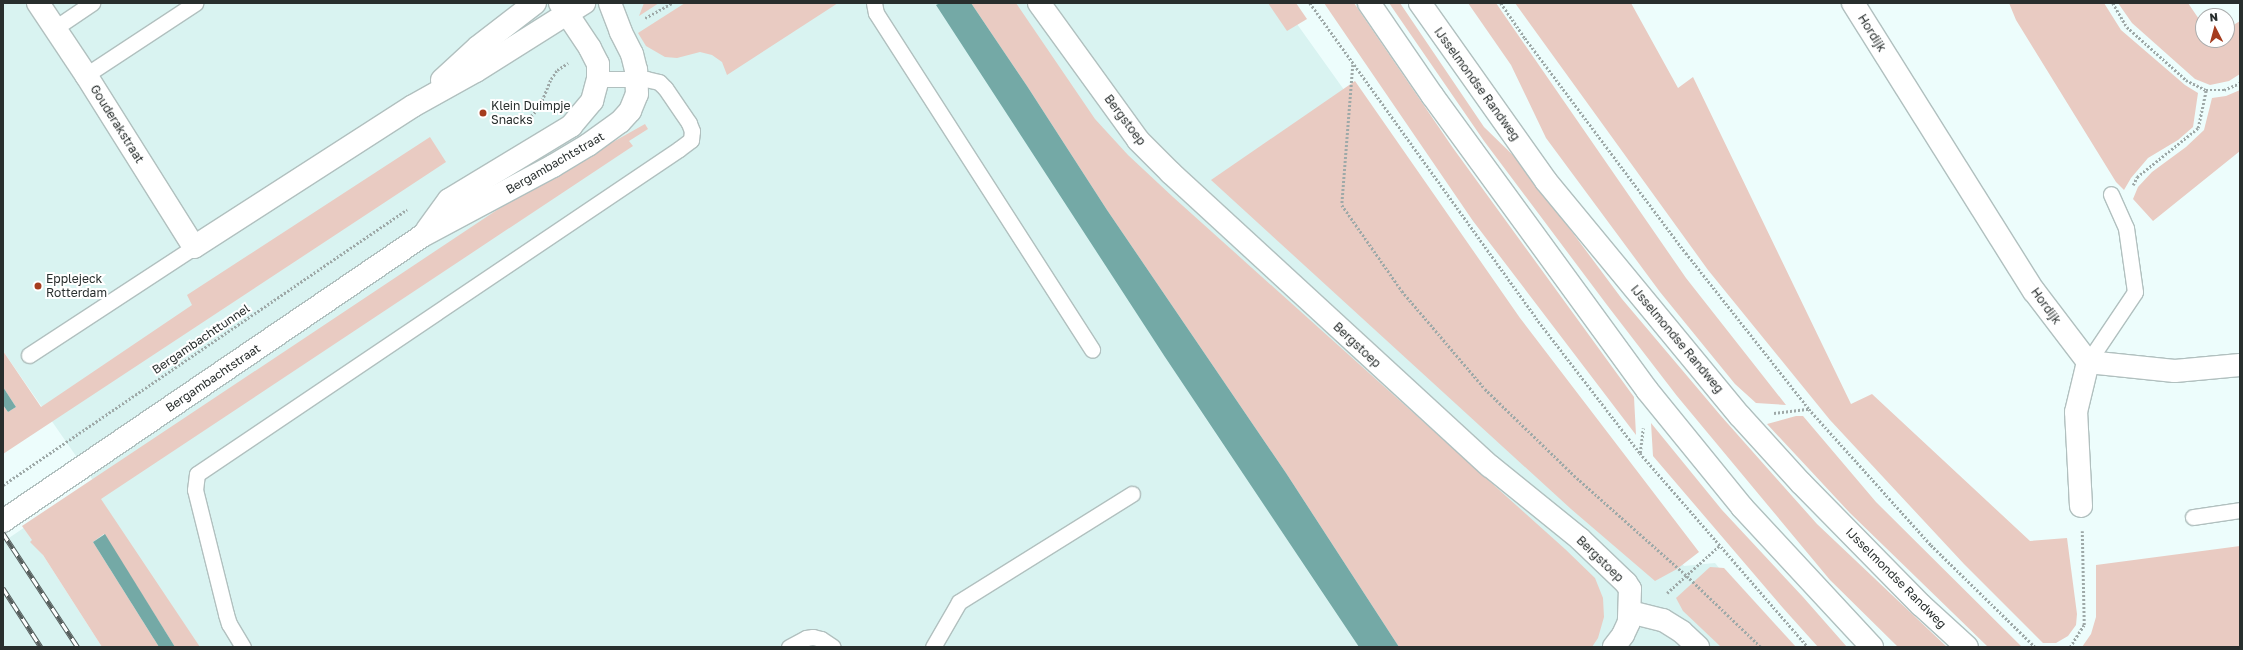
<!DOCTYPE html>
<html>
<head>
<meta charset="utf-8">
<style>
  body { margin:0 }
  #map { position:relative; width:2243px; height:650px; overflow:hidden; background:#edfdfc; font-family:"Golos Text",sans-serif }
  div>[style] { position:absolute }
  .built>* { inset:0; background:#d9f3f1 }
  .green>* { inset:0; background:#e9cbc2 }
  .water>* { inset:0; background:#74a9a6 }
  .path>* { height:2.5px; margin-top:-1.25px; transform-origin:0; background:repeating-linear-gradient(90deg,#9ea9a8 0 2px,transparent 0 4px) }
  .roads { filter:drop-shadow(1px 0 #b1c0bf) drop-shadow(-1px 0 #b1c0bf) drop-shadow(0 1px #b1c0bf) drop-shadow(0 -1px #b1c0bf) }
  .lane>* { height:15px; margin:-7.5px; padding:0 7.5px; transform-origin:7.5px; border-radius:7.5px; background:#fff }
  .street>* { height:22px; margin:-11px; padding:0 11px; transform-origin:11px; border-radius:11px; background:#fff }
  .secondary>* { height:22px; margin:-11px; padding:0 11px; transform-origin:11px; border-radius:11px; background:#fff }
  .rail>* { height:4.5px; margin-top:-2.25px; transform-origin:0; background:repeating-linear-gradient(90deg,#fff 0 9px,#565e5d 0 18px); box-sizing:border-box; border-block:1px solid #565e5d }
  .dots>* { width:11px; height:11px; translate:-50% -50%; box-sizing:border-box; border:2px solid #fff; border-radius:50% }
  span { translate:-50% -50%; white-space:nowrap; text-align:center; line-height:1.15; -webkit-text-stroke:4px #fff; paint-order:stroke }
  .street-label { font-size:12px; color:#282e2d }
  .poi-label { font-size:12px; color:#282e2d }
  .left { translate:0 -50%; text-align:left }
  .frame { position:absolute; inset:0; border:4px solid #282e2d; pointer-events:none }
  .north { position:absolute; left:2195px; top:8px; width:40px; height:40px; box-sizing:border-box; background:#fff; border:1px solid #a9abab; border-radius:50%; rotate:354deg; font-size:11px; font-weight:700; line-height:16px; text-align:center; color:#282e2d }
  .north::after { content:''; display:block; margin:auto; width:14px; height:18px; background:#a53d1f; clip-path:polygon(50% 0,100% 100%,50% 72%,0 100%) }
</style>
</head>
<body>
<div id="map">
  <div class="built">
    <div style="clip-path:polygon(3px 3px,1282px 3px,1684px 566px,1715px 563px,1784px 647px,175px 647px,97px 496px,92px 479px,3px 351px)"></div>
    <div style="clip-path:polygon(28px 525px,43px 555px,102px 647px,3px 647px,3px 542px)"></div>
  </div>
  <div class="green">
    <div style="clip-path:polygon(644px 3px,659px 3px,639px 16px)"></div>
    <div style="clip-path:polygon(685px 3px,838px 3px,727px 75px,722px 62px,712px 55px,700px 52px,677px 58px,665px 57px,646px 46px,638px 33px)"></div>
    <div style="clip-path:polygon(971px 3px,1016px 3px,1095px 119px,1128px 155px,1173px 197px,1565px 549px,1595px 578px,1603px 598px,1604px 617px,1598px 638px,1592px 647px,1399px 647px,1286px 473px,1107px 210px,1027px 86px)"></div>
    <div style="clip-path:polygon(1268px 3px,1296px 3px,1307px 19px,1287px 31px)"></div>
    <div style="clip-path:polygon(1324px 3px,1354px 3px,1453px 148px,1634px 397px,1636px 435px,1473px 221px)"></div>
    <div style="clip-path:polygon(1389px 3px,1400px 3px,1484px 127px,1520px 162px,1622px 299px,1721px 416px,1817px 524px,1947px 647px,1898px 647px,1830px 580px,1677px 396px,1607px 305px,1484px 141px)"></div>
    <div style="clip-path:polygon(1468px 3px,1496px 3px,1686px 278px,1786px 405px,1756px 403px,1735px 384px,1660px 292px,1546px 138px,1511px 65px)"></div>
    <div style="clip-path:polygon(1515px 3px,1631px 3px,1678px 88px,1693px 77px,1851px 404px,1872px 394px,2030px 541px,2067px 538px,2077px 614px,2076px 625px,2068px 636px,2056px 643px,2043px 643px,1964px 564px,1830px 420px,1708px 270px)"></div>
    <div style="clip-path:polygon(2009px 3px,2104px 3px,2121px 30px,2185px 85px,2198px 93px,2193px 127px,2178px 140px,2148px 158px,2131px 178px,2124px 190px,2116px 182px,2016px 20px)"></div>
    <div style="clip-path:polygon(2118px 3px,2188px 3px,2203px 25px,2203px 40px,2227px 40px,2227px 29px,2240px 21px,2240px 74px,2229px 81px,2210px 85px,2195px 79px,2132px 23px)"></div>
    <div style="clip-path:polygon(1355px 81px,1520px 318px,1699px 552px,1677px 569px,1655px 581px,1571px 509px,1211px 180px)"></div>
    <div style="clip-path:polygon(2240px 90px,2240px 151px,2153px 221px,2133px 199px,2138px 187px,2152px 172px,2186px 147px,2204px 130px,2212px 98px,2226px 96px)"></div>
    <div style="clip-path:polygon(645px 124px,648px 129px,629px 141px,633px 146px,101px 499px,200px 647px,175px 647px,104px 534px,93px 542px,159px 647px,102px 647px,43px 555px,30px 542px,32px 540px,22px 526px,524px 192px)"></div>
    <div style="clip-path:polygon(430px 137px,446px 162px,3px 454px,3px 405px,8px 412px,16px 407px,3px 387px,3px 351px,41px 407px,192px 305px,187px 295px)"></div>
    <div style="clip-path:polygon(1796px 416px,1803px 416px,1876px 502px,2022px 647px,1988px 647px,1850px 513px,1767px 424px)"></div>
    <div style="clip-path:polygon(1651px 423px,1722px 510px,1803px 597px,1847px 647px,1818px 647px,1783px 608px,1653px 456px)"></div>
    <div style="clip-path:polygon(2240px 546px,2240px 647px,2082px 647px,2091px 634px,2096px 617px,2096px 565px)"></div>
    <div style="clip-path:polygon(1710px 567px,1724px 568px,1796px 647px,1721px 647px,1683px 611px,1676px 598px)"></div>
  </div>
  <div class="water">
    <div style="clip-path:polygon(940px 3px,971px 3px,1027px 86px,1107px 210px,1286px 473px,1399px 647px,1359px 647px,1165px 357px,936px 5px)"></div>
    <div style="clip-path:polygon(3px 387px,16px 407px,8px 412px,3px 405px)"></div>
    <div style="clip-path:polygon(105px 534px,175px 647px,159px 647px,93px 542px)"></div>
  </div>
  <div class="path">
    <div style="left:1310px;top:3px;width:388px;rotate:54.3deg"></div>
    <div style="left:1536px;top:318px;width:170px;rotate:52.4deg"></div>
    <div style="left:1640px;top:453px;width:257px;rotate:49.1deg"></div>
    <div style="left:1501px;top:3px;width:42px;rotate:55.6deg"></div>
    <div style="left:1525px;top:38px;width:269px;rotate:53.2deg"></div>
    <div style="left:1686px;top:253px;width:199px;rotate:51.7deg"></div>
    <div style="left:1809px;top:409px;width:183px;rotate:48.1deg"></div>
    <div style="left:1931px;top:545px;width:146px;rotate:44.4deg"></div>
    <div style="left:2113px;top:3px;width:28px;rotate:60deg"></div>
    <div style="left:2127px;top:27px;width:79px;rotate:41.9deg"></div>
    <div style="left:2186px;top:80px;width:22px;rotate:27deg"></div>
    <div style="left:2206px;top:90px;width:18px"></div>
    <div style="left:2224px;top:90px;width:17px;rotate:-24deg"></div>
    <div style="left:645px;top:18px;width:31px;rotate:-29deg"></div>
    <div style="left:1353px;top:65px;width:140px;rotate:94.5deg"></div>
    <div style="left:1342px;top:205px;width:105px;rotate:55.1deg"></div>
    <div style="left:1402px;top:291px;width:128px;rotate:49.7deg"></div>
    <div style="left:1485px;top:389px;width:128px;rotate:44.1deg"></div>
    <div style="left:1577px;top:478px;width:147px;rotate:41.7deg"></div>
    <div style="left:1687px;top:576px;width:103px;rotate:43.8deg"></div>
    <div style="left:528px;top:119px;width:16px;rotate:-45deg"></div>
    <div style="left:539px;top:108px;width:31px;rotate:-68deg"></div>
    <div style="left:551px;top:79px;width:11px;rotate:-56deg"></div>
    <div style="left:557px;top:70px;width:13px;rotate:-32deg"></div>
    <div style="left:2133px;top:185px;width:9px;rotate:-63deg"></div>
    <div style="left:2137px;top:177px;width:78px;rotate:-38.8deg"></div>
    <div style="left:2198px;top:128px;width:39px;rotate:-78deg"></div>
    <div style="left:1774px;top:413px;width:35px;rotate:-7deg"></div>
    <div style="left:1640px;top:453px;width:25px;rotate:-83deg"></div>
    <div style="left:3px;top:485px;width:489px;rotate:-34.3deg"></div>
    <div style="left:1667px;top:593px;width:70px;rotate:-42.1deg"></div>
    <div style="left:2070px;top:647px;width:26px;rotate:-58deg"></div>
    <div style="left:2084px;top:625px;width:94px;rotate:-91.2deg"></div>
  </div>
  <div class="roads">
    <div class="lane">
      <div style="left:874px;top:3px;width:10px;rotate:79deg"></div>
      <div style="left:876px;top:13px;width:400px;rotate:57.3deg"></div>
      <div style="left:55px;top:28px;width:45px;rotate:-34deg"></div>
      <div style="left:86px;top:75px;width:131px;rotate:-33.4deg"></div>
      <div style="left:29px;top:355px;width:197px;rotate:-33.2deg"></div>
      <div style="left:2088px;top:362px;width:84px;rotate:-56.1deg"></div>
      <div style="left:2135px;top:292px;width:65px;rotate:-98deg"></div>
      <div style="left:2126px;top:228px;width:37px;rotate:-114deg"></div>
      <div style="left:2193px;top:517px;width:48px;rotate:-8.5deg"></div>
      <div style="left:243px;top:647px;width:27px;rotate:-121deg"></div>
      <div style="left:229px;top:624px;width:10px;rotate:-107deg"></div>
      <div style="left:226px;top:614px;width:128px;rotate:-104deg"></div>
      <div style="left:195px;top:490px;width:16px;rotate:-83deg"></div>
      <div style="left:197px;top:474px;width:581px;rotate:-33.99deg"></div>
      <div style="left:679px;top:149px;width:15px;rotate:-37deg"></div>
      <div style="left:691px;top:140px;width:9px;rotate:-84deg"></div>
      <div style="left:692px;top:131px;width:9px;rotate:-111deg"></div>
      <div style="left:689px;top:123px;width:42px;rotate:-124.4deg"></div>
      <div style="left:665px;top:88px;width:8px;rotate:-135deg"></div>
      <div style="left:659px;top:82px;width:13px;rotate:-167deg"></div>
      <div style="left:646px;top:79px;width:48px;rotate:180deg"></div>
      <div style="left:789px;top:647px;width:19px;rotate:-28deg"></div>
      <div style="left:806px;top:638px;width:7px;rotate:-8deg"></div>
      <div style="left:813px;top:637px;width:8px;rotate:14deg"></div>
      <div style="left:821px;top:639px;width:14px;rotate:34deg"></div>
      <div style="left:933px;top:647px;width:52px;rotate:-60deg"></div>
      <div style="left:959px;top:602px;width:204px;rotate:-32deg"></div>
    </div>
    <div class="street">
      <div style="left:38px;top:3px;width:87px;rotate:56.3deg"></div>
      <div style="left:86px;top:75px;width:203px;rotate:57.9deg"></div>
      <div style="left:194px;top:247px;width:260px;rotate:-32.8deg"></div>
      <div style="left:413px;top:106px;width:72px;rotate:-29.1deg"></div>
      <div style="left:476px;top:71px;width:128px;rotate:-32.2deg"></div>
      <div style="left:1039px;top:3px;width:169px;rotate:54.1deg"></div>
      <div style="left:1138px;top:140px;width:47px;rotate:45deg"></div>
      <div style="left:1171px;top:173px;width:433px;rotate:42.6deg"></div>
      <div style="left:1490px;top:466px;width:116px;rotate:39deg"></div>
      <div style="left:1580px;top:539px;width:64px;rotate:43.7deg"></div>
      <div style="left:1626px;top:583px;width:7px;rotate:56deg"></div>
      <div style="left:1630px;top:589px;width:33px;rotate:92deg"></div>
      <div style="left:1629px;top:622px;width:14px;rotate:115deg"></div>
      <div style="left:1623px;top:635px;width:15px;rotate:127deg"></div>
      <div style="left:1853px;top:3px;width:340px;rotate:57.9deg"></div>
      <div style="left:2034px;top:291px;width:89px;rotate:52.7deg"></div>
      <div style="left:442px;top:80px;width:49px;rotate:-42.5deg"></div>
      <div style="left:478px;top:47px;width:72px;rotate:-37.7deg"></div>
      <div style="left:2088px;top:362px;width:87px;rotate:5.9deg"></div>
      <div style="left:2175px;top:371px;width:65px;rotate:-5.3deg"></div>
      <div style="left:2081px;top:506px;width:94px;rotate:-93deg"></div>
      <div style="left:2076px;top:412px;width:51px;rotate:-76.5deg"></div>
      <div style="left:1630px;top:612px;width:34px;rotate:14deg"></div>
      <div style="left:1663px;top:620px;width:22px;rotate:32deg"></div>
      <div style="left:1682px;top:632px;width:22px;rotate:43deg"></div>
    </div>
    <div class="secondary">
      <div style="left:1369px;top:3px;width:112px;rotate:55.6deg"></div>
      <div style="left:1432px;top:95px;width:365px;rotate:53.9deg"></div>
      <div style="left:1647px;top:390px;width:151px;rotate:50.9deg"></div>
      <div style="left:1742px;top:507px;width:191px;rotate:47.1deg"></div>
      <div style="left:1420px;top:3px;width:218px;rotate:54.7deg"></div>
      <div style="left:1546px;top:181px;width:305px;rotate:50.5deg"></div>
      <div style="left:1740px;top:416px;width:91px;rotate:47.7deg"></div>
      <div style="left:1801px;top:483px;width:171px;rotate:45.5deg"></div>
      <div style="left:1921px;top:605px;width:62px;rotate:42.4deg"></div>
      <div style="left:427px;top:230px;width:37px;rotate:-54deg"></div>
      <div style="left:449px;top:200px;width:143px;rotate:-31.2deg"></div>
      <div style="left:571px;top:126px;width:33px;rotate:-50deg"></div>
      <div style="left:592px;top:101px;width:23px;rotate:-75deg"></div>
      <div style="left:598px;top:79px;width:15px;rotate:-90deg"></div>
      <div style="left:598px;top:64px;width:18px;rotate:-117deg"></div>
      <div style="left:590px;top:48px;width:54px;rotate:-123.7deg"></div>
      <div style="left:3px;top:521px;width:507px;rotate:-34.22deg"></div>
      <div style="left:422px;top:236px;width:149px;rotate:-28.1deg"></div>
      <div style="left:553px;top:166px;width:41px;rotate:-31deg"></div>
      <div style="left:588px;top:145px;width:39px;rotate:-36deg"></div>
      <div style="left:620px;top:122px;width:15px;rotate:-48deg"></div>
      <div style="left:630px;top:111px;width:18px;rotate:-68deg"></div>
      <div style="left:637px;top:94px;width:24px;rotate:-92deg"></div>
      <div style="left:636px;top:70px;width:16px;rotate:-104deg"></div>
      <div style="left:632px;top:54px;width:25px;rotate:-117deg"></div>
      <div style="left:621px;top:32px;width:31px;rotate:-111deg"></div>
    </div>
  </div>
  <div class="rail">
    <div style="left:3px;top:533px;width:136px;rotate:56.7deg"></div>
    <div style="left:3px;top:588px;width:70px;rotate:57.2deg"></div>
  </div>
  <div class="dots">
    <div style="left:483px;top:113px;background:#a53d1f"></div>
    <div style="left:38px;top:286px;background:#a53d1f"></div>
  </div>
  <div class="street-label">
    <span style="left:1872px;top:33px;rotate:58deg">Hordijk</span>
    <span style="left:1477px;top:84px;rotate:54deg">IJsselmondse Randweg</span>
    <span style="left:1125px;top:120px;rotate:53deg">Bergstoep</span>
    <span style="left:117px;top:124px;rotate:58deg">Gouderakstraat</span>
    <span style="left:555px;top:163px;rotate:-30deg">Bergambachtstraat</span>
    <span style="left:2046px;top:306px;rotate:54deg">Hordijk</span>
    <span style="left:201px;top:339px;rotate:-34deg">Bergambachttunnel</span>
    <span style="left:1677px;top:339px;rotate:50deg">IJsselmondse Randweg</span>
    <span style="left:1357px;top:345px;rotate:43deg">Bergstoep</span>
    <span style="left:213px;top:378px;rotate:-34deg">Bergambachtstraat</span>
    <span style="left:1600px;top:559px;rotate:44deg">Bergstoep</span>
    <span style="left:1896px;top:578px;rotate:45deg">IJsselmondse Randweg</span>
  </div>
  <div class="poi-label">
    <span class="left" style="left:491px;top:113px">Klein Duimpje<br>Snacks</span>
    <span class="left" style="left:46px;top:286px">Epplejeck<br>Rotterdam</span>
  </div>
  <div class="frame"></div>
  <div class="north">N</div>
</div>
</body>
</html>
